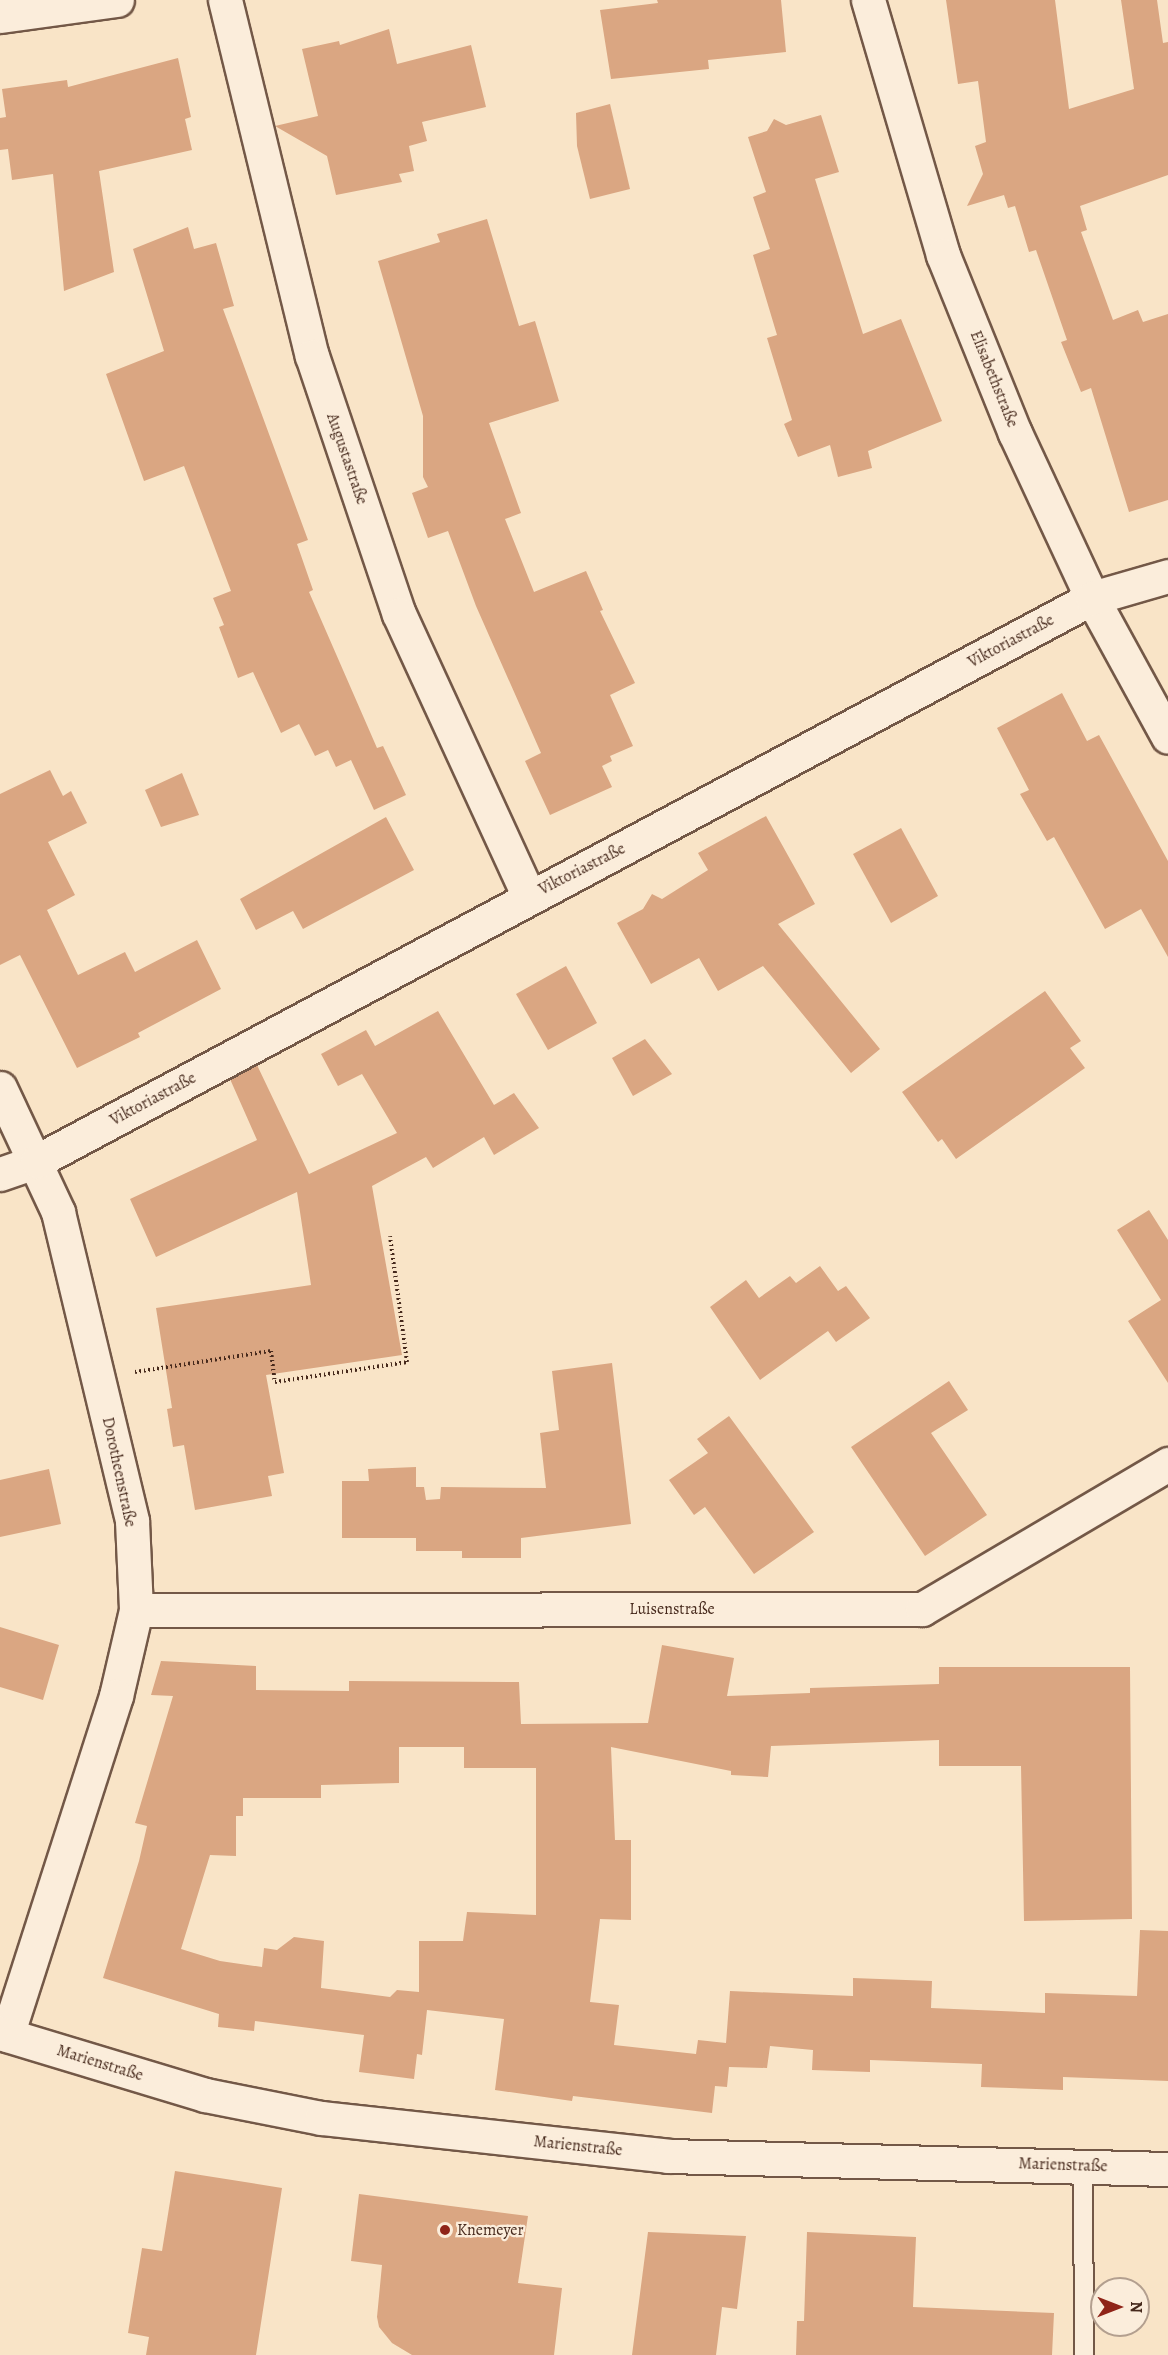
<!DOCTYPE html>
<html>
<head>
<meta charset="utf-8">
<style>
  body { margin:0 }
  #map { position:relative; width:1168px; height:2355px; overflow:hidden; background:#f9e4c7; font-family:Alegreya,serif }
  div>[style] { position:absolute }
  .building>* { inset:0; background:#daa682 }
  .path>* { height:4px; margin-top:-2px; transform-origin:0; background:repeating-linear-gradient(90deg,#46291c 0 1.5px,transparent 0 4.5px) }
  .roads { filter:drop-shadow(2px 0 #735847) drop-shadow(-2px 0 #735847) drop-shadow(0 2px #735847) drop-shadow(0 -2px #735847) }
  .service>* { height:18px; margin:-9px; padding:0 9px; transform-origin:9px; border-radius:9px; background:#fbeddb }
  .minor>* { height:33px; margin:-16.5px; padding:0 16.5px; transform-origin:16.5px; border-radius:16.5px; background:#fbeddb }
  .dots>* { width:16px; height:16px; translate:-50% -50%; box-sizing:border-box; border:3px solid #fbeddb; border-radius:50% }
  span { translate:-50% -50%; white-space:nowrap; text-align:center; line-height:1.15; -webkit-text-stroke:4.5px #fbeddb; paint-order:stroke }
  .street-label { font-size:16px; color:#46291c }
  .poi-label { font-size:16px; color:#46291c }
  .left { translate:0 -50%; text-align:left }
  .north { position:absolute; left:1090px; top:2277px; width:60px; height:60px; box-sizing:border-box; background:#fbeddb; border:2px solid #b39f8f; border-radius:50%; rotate:90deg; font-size:16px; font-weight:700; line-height:24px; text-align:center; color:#46291c }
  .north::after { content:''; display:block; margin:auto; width:21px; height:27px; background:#8f2418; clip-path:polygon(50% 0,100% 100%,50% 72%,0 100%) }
</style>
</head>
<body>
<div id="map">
  <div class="building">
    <div style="clip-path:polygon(657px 0,781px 0,786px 52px,708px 60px,709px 69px,611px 79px,600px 10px,658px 3px)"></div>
    <div style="clip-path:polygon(946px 0,1055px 0,1069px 109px,1134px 89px,1121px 0,1157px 0,1163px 43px,1168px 42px,1168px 175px,1080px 206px,1087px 230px,1081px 232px,1113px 320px,1138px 310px,1143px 322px,1168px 314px,1168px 500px,1129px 512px,1091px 388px,1081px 392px,1061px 342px,1067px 340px,1036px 250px,1029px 252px,1015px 206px,1008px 208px,1004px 195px,967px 206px,983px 174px,975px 146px,986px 142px,978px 81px,958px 84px)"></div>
    <div style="clip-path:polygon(389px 29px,397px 64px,471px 45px,486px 107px,422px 122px,427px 141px,409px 146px,414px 171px,399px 174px,402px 182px,336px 195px,327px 156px,275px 126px,318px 116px,302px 49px,339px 41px,340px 45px)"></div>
    <div style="clip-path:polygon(178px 58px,191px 117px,185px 119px,192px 150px,99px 171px,114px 272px,64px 291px,53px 174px,12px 180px,8px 149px,0 150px,0 118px,6px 117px,2px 89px,67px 80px,68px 87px)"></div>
    <div style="clip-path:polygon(610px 104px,630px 189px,590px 199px,577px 146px,576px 113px)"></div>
    <div style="clip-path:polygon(821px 115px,839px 172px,815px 179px,863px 334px,901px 319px,942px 421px,868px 451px,872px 468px,838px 477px,830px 445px,798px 457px,784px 424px,792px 420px,767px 338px,777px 335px,753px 255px,770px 249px,753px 197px,766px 192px,748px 137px,767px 131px,774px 119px,786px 125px)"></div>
    <div style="clip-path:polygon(487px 219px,519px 326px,535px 321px,559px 401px,489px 423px,521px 513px,505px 519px,534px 592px,586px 571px,603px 610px,600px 611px,635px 683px,610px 695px,633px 746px,610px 756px,612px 761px,602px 766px,612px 787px,550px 815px,525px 761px,541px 753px,476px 606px,448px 531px,428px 538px,412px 493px,428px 487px,423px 477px,423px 416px,378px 261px,440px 242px,437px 234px)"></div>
    <div style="clip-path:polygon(188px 227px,194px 249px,216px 243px,234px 306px,223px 309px,308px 540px,297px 544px,313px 590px,309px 592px,377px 748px,383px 746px,406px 795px,374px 810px,351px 760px,336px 767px,328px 750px,315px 756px,299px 724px,281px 733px,253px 672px,238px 678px,219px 627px,224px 625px,213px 598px,231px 591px,184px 466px,144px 481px,106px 374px,164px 351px,133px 249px)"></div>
    <div style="clip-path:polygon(1062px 693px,1087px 741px,1099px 735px,1168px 861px,1168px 957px,1141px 909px,1105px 929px,1054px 837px,1047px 841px,1020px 794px,1029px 790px,997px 728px)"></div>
    <div style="clip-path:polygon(50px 770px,63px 796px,71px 791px,87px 823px,48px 842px,75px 895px,47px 910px,78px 975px,125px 952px,135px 972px,197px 940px,221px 989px,138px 1033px,140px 1037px,77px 1068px,20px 955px,0 965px,0 794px)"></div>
    <div style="clip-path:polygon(182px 773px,199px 815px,161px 827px,145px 790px)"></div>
    <div style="clip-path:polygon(766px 816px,815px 904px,778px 924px,880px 1049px,851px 1073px,763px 966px,718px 991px,699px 958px,651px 984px,617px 923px,643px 909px,652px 894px,662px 899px,708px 870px,698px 853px)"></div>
    <div style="clip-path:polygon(386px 817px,414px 870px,303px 929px,293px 911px,256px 930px,240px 899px)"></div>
    <div style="clip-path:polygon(901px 828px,938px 896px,891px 923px,853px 854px)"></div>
    <div style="clip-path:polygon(566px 966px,597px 1023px,548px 1050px,516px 994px)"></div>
    <div style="clip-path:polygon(1045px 991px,1081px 1041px,1070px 1048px,1085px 1068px,956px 1159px,942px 1139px,938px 1142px,902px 1092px)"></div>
    <div style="clip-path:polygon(438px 1011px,494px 1105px,514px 1093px,539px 1128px,494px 1155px,484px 1137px,433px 1168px,426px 1157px,372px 1186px,402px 1355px,266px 1375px,284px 1473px,268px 1476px,272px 1496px,195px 1510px,184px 1445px,173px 1447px,167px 1409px,172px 1408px,156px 1308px,311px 1285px,297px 1192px,156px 1257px,130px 1199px,257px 1140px,230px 1079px,257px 1065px,309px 1174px,397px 1133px,362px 1074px,338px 1086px,321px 1054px,366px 1030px,375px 1046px)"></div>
    <div style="clip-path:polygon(645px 1039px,672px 1074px,633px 1096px,612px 1058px)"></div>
    <div style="clip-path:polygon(1149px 1210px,1168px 1240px,1168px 1383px,1128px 1321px,1161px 1300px,1117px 1230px)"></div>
    <div style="clip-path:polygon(820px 1266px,838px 1291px,846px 1286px,870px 1318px,836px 1342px,828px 1331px,760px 1380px,710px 1307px,746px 1280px,759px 1298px,790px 1276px,796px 1283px)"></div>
    <div style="clip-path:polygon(612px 1363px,631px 1524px,521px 1538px,521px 1558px,462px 1558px,462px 1551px,416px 1551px,416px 1538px,342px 1538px,342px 1481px,369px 1481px,368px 1469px,416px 1467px,416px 1487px,424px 1487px,426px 1500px,440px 1499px,441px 1487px,546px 1488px,540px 1433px,559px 1430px,552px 1371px)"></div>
    <div style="clip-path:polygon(949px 1381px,968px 1410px,931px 1433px,987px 1515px,925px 1556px,851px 1447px)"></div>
    <div style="clip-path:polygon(729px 1416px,814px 1532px,754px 1574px,705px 1507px,694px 1515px,669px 1480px,708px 1453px,697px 1439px)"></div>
    <div style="clip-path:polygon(49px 1469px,61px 1524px,0 1537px,0 1480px)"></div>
    <div style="clip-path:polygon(0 1627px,59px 1645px,43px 1700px,0 1687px)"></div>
    <div style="clip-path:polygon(evenodd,662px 1645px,734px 1658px,727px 1696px,810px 1693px,810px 1688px,939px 1684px,939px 1667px,1130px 1667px,1132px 1919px,1024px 1921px,1021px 1766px,939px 1766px,939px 1740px,771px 1746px,768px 1777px,731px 1775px,731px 1771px,611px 1747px,615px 1840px,631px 1840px,631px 1920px,600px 1919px,590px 2002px,619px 2005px,614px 2045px,696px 2054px,698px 2040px,726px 2043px,730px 1991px,853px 1996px,853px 1978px,932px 1981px,931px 2008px,1045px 2013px,1045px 1993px,1137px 1996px,1140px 1930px,1168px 1931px,1168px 2081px,1063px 2077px,1063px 2090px,981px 2087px,982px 2064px,870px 2060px,870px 2072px,812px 2070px,813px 2050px,770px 2046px,767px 2068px,729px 2067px,727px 2087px,715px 2086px,712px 2113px,573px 2096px,572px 2101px,495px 2090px,504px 2019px,427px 2010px,422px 2055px,417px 2054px,414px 2079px,359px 2072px,364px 2035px,255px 2021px,254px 2031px,218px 2027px,219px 2014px,103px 1978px,139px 1861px,147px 1826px,135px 1823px,173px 1696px,151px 1695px,161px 1661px,256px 1666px,256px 1690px,349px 1691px,349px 1681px,519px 1682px,521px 1724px,648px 1723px,662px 1645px,399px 1747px,464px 1747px,464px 1768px,536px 1768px,536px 1915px,467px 1912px,463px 1941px,419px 1941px,419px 1992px,397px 1990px,390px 1997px,321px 1988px,324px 1941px,294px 1937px,277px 1950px,264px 1948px,262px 1967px,220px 1961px,181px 1949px,210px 1855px,236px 1856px,236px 1816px,243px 1816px,243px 1798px,321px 1798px,321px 1785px,399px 1783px,399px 1747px)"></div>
    <div style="clip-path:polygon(175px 2171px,282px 2188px,256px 2355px,146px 2355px,149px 2337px,128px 2333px,142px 2248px,162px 2251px)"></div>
    <div style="clip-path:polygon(359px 2194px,528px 2216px,518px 2283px,562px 2288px,554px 2355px,412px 2355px,392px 2343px,379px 2327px,377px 2317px,382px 2265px,351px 2261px)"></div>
    <div style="clip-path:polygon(648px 2232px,746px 2236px,737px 2309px,722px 2307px,716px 2355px,632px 2355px)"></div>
    <div style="clip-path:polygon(807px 2232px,916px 2237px,913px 2307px,1054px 2313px,1052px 2355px,796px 2355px,797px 2321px,804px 2321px)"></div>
  </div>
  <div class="path">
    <div style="left:135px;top:1372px;width:138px;rotate:-8.8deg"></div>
    <div style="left:271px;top:1351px;width:31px;rotate:83deg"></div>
    <div style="left:275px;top:1382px;width:134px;rotate:-8.6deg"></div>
    <div style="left:407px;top:1362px;width:127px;rotate:-97.7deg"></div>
  </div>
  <div class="roads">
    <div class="service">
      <div style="left:1083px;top:2166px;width:189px;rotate:89.7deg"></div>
    </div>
    <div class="minor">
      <div style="left:225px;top:0;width:366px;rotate:76.3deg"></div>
      <div style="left:312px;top:356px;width:272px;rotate:71.4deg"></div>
      <div style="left:399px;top:614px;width:311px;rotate:65.3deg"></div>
      <div style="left:868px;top:0;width:266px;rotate:73.6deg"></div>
      <div style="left:943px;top:255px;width:192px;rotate:68deg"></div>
      <div style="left:1015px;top:433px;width:182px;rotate:65deg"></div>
      <div style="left:1092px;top:598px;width:158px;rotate:61.3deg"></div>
      <div style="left:0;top:16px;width:118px;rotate:-7.8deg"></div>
      <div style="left:0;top:1088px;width:137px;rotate:64.9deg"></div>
      <div style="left:58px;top:1212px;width:318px;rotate:76.5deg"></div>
      <div style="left:132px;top:1521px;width:89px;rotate:87.4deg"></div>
      <div style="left:136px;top:1610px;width:88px;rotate:103.1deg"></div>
      <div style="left:116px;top:1696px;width:356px;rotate:107.8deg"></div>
      <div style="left:0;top:1174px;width:39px;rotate:-19deg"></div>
      <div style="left:37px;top:1161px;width:1196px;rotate:-28.09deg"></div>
      <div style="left:1092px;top:598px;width:79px;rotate:-16.1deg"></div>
      <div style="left:136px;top:1610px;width:786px;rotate:-0.07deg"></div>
      <div style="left:922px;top:1609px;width:286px;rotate:-30.5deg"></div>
      <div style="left:0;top:2033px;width:214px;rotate:16.8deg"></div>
      <div style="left:205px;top:2095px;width:118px;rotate:11.2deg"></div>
      <div style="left:321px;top:2118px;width:349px;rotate:6.2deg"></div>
      <div style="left:668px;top:2156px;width:500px;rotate:1.49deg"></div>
    </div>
  </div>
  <div class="dots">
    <div style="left:445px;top:2230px;background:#8f2418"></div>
  </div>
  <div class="street-label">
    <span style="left:994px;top:379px;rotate:68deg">Elisabethstraße</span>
    <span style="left:347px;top:459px;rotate:71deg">Augustastraße</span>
    <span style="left:1011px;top:641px;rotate:-28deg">Viktoriastraße</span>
    <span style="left:582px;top:869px;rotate:-27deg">Viktoriastraße</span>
    <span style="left:153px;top:1099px;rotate:-28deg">Viktoriastraße</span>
    <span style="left:119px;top:1472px;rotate:78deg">Dorotheenstraße</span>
    <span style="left:672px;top:1609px">Luisenstraße</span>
    <span style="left:100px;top:2063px;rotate:17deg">Marienstraße</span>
    <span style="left:578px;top:2146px;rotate:6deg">Marienstraße</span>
    <span style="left:1063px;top:2165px;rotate:2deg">Marienstraße</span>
  </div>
  <div class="poi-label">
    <span class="left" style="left:457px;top:2230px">Knemeyer</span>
  </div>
  <div class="north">N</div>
</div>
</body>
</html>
